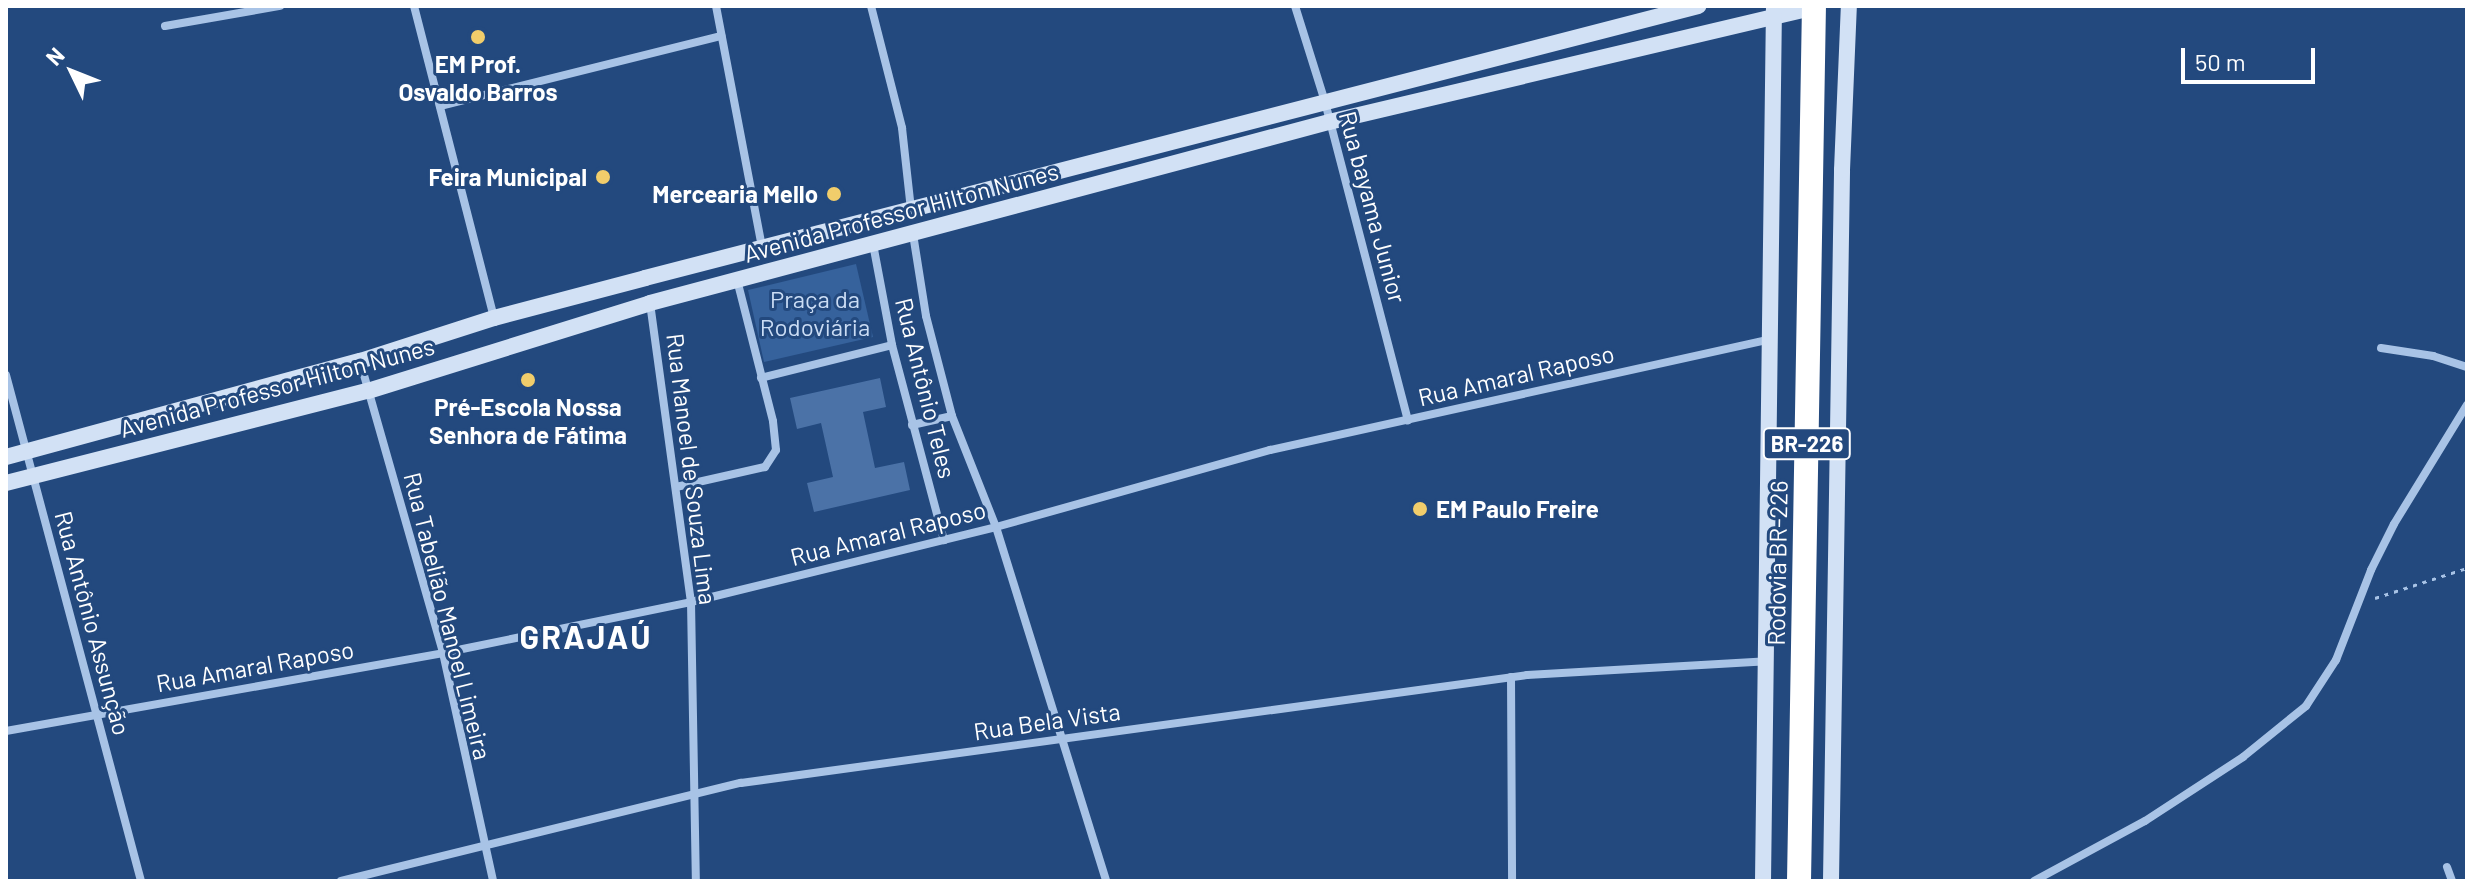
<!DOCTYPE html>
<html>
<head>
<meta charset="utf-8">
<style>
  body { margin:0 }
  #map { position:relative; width:2473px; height:887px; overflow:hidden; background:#23497e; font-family:Barlow,sans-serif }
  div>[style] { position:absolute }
  .green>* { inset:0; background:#36629c }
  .building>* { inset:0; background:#4b72a7 }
  .path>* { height:3px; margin-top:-1.5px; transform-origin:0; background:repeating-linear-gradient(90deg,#a8c3e6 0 4px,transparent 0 10px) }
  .street>* { height:8px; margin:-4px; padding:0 4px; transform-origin:4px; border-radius:4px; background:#a8c3e6 }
  .secondary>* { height:16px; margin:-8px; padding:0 8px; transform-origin:8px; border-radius:8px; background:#d2e1f5 }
  .highway>* { height:24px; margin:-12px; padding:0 12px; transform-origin:12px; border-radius:12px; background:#fff }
  .dots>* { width:22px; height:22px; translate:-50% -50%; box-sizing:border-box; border:4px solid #23497e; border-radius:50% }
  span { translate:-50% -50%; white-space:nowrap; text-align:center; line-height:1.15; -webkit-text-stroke:6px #23497e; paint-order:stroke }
  .shield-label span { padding:2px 6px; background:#23497e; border:2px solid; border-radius:6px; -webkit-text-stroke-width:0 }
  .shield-label { font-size:22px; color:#fff; font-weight:700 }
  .poi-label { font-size:24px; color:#fff; font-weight:700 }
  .right { translate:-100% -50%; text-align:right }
  .left { translate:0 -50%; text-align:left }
  .street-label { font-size:24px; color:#fff }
  .park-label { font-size:24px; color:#cbddf5 }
  .district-label { font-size:32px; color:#fff; font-weight:700; letter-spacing:2px }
  .frame { position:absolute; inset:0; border:8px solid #fff; pointer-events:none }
  .north { position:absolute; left:32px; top:32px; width:80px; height:80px; -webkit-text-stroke:6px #23497e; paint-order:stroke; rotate:313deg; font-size:22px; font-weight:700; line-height:32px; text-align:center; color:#fff }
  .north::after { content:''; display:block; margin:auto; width:28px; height:36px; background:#fff; clip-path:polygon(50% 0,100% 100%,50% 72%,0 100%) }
  .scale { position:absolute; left:2181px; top:48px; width:134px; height:36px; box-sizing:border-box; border:4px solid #fff; border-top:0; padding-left:10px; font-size:24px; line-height:28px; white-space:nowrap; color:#fff; -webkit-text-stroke:6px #23497e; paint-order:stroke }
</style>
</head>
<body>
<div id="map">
  <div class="green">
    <div style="clip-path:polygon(856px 264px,873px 337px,764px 362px,748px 290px)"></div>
  </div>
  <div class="building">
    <div style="clip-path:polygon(880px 378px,886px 407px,863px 412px,875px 468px,904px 462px,910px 490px,814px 512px,807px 483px,833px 477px,821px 423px,797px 429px,790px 398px)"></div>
  </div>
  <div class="path">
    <div style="left:2375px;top:598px;width:97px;rotate:-18.1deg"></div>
  </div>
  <div class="street">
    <div style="left:414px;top:6px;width:322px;rotate:75.6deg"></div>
    <div style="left:716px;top:6px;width:245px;rotate:79.2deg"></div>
    <div style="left:871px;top:6px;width:126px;rotate:75.7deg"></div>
    <div style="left:902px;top:128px;width:81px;rotate:83.7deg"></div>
    <div style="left:1295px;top:6px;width:101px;rotate:72.6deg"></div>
    <div style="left:1325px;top:102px;width:329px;rotate:75.4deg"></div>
    <div style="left:165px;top:26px;width:117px;rotate:-9.9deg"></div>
    <div style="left:440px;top:106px;width:290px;rotate:-14deg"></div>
    <div style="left:913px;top:234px;width:83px;rotate:81deg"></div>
    <div style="left:926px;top:316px;width:103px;rotate:75.4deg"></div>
    <div style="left:952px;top:416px;width:119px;rotate:68.4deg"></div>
    <div style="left:996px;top:527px;width:371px;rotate:72.7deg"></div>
    <div style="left:873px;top:244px;width:103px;rotate:79.3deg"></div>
    <div style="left:892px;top:345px;width:202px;rotate:75.1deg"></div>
    <div style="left:650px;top:303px;width:302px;rotate:82.2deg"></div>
    <div style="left:691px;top:602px;width:279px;rotate:89deg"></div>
    <div style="left:2381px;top:348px;width:53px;rotate:8.7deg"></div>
    <div style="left:2433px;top:356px;width:36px;rotate:18deg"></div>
    <div style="left:360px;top:361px;width:304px;rotate:74.1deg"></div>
    <div style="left:443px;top:653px;width:233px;rotate:77.6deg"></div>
    <div style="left:6px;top:375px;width:524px;rotate:75.06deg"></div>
    <div style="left:761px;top:378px;width:135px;rotate:-14.1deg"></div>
    <div style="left:912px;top:425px;width:41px;rotate:-12.7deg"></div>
    <div style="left:676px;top:487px;width:91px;rotate:-12.7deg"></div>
    <div style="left:765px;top:467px;width:20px;rotate:-57deg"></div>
    <div style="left:776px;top:450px;width:29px;rotate:-96deg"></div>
    <div style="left:773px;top:421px;width:146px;rotate:-104.3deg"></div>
    <div style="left:1511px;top:677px;width:204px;rotate:89.7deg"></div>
    <div style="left:6px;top:731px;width:444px;rotate:-10.1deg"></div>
    <div style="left:443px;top:653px;width:253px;rotate:-11.6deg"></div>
    <div style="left:691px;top:602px;width:314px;rotate:-13.8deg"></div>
    <div style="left:996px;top:527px;width:285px;rotate:-15.7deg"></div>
    <div style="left:1270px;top:450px;width:513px;rotate:-12.49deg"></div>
    <div style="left:2447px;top:867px;width:15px;rotate:70deg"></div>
    <div style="left:341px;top:881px;width:412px;rotate:-13.8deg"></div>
    <div style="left:741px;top:783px;width:793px;rotate:-7.82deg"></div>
    <div style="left:1527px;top:675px;width:240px;rotate:-3.3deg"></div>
    <div style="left:2034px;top:881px;width:126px;rotate:-28.4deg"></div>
    <div style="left:2145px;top:821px;width:117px;rotate:-33.1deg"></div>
    <div style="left:2243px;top:757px;width:81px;rotate:-39deg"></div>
    <div style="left:2306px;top:706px;width:55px;rotate:-56.9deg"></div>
    <div style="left:2336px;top:660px;width:97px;rotate:-68.7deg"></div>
    <div style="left:2371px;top:570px;width:51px;rotate:-63.4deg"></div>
    <div style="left:2394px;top:524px;width:140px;rotate:-58.5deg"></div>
  </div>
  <div class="secondary">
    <div style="left:6px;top:457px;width:367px;rotate:-15.2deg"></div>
    <div style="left:360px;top:361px;width:141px;rotate:-17.8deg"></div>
    <div style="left:494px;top:318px;width:156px;rotate:-14.8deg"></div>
    <div style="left:645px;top:278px;width:1088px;rotate:-14.48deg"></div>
    <div style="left:6px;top:483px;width:374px;rotate:-14.3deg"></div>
    <div style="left:368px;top:391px;width:295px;rotate:-17.3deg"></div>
    <div style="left:650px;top:303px;width:703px;rotate:-14.93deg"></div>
    <div style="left:1329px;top:122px;width:498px;rotate:-13.3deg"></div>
    <div style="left:1763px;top:881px;width:873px;rotate:-89.28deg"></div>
    <div style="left:1831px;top:881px;width:711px;rotate:-89.11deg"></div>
    <div style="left:1842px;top:170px;width:164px;rotate:-87.6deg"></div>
  </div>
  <div class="highway">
    <div style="left:1799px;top:881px;width:875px;rotate:-89.02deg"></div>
  </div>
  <div class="dots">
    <div style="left:478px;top:37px;background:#f1cd6b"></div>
    <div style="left:603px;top:177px;background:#f1cd6b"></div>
    <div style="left:834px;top:194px;background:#f1cd6b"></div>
    <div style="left:528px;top:380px;background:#f1cd6b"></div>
    <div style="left:1420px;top:509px;background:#f1cd6b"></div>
  </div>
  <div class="shield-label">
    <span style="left:1807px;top:444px">BR-226</span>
  </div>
  <div class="poi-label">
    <span style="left:478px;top:78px">EM Prof.<br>Osvaldo Barros</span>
    <span class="right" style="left:587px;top:177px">Feira Municipal</span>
    <span class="right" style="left:818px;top:194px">Mercearia Mello</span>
    <span style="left:528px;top:421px">Pré-Escola Nossa<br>Senhora de Fátima</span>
    <span class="left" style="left:1436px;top:509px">EM Paulo Freire</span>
  </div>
  <div class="street-label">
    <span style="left:1373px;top:207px;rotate:75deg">Rua bayama Junior</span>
    <span style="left:901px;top:212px;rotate:-15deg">Avenida Professor Hilton Nunes</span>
    <span style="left:1516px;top:375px;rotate:-13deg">Rua Amaral Raposo</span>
    <span style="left:277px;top:387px;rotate:-15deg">Avenida Professor Hilton Nunes</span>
    <span style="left:926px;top:388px;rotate:76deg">Rua Antônio Teles</span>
    <span style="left:692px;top:469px;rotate:83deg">Rua Manoel de Souza Lima</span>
    <span style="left:888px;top:533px;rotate:-14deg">Rua Amaral Raposo</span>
    <span style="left:1777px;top:563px;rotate:-89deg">Rodovia BR-226</span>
    <span style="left:448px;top:616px;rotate:76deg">Rua Tabelião Manoel Limeira</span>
    <span style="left:93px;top:623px;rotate:75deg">Rua Antônio Assunção</span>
    <span style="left:255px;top:666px;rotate:-10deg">Rua Amaral Raposo</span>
    <span style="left:1047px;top:721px;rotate:-8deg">Rua Bela Vista</span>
  </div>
  <div class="park-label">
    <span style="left:815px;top:313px">Praça da<br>Rodoviária</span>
  </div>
  <div class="district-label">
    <span style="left:586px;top:636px">GRAJAÚ</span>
  </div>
  <div class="frame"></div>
  <div class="north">N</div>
  <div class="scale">50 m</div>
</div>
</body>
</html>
